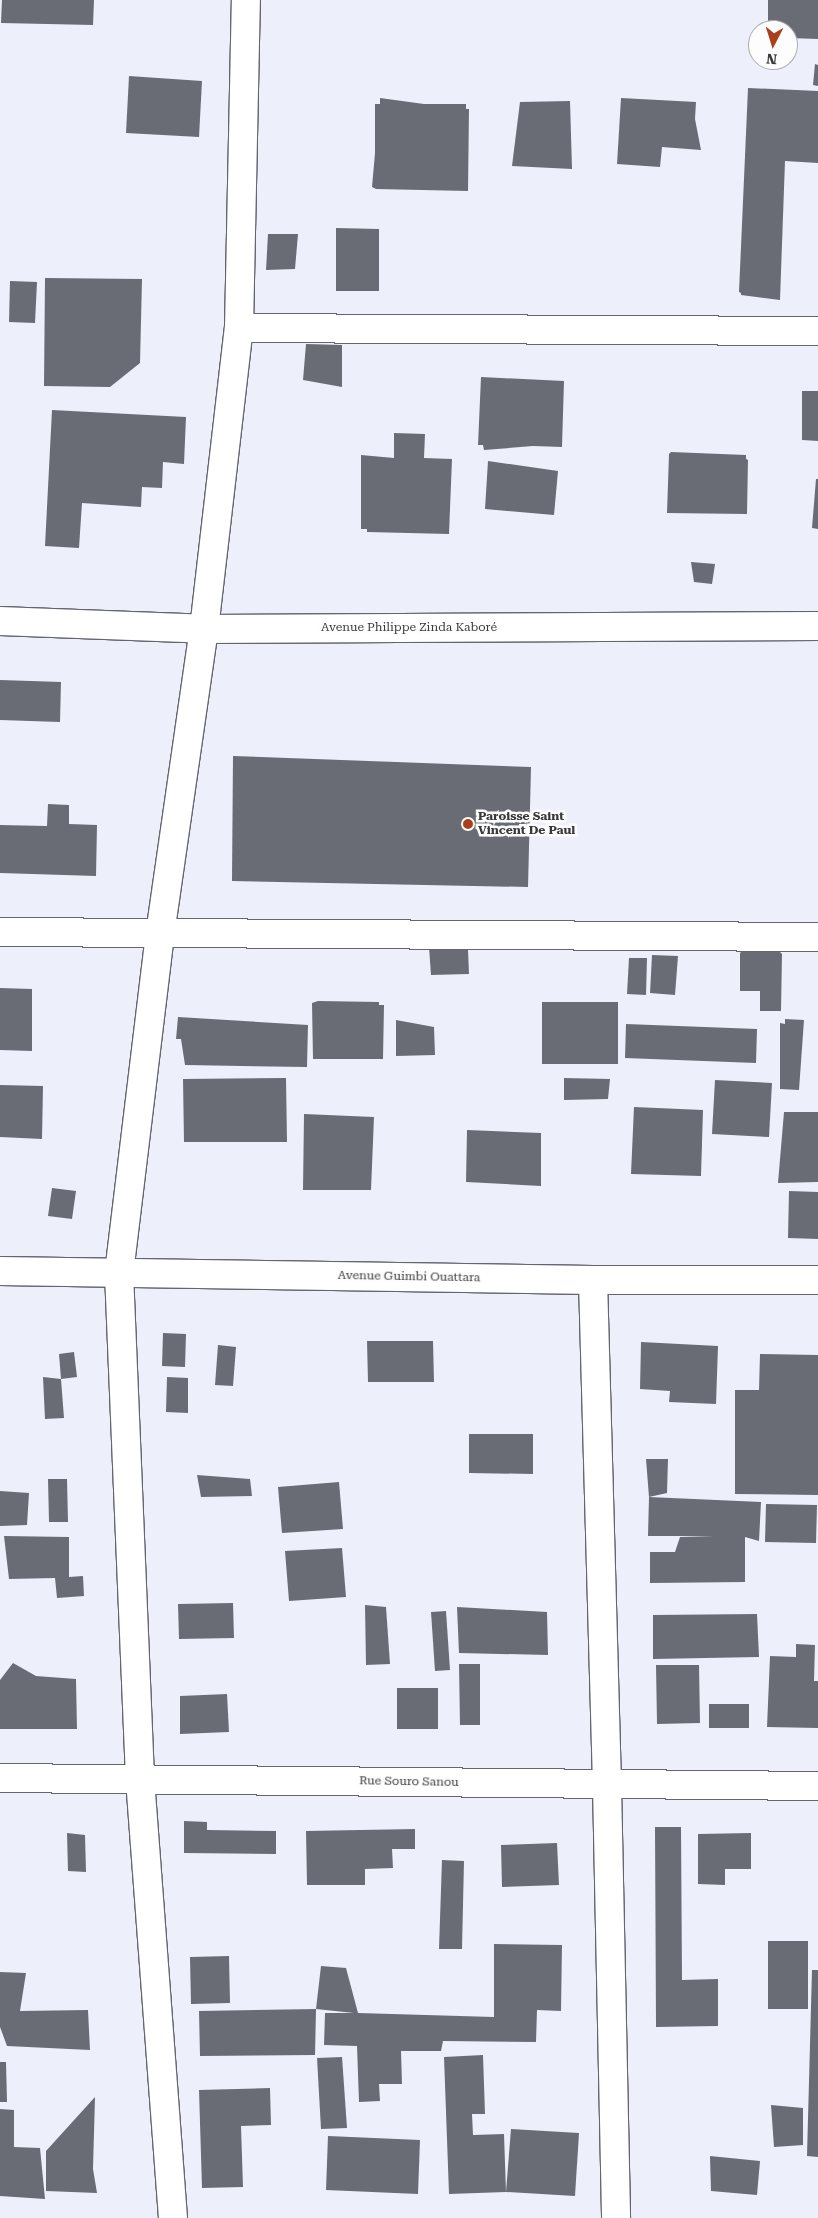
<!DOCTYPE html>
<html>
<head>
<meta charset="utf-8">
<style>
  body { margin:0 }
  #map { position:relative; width:818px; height:2218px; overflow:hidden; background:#edf0fa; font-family:"Roboto Serif",serif }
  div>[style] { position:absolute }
  .building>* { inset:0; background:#6a6c75 }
  .roads { filter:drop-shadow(1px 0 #64666f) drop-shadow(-1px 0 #64666f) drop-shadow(0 1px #64666f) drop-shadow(0 -1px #64666f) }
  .minor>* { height:28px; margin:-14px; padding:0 14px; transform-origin:14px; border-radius:14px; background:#fff }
  .dots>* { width:14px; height:14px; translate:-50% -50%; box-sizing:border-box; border:2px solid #fdfdfd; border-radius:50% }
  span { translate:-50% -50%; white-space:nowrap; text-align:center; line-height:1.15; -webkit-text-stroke:5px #fdfdfd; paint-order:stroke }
  .street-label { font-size:12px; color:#39393d }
  .poi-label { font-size:12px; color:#39393d; font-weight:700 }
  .left { translate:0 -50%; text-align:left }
  .north { position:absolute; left:748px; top:20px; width:50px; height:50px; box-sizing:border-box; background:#fdfdfd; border:1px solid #afafb0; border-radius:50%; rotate:185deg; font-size:14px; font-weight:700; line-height:20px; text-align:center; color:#39393d }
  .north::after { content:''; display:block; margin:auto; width:18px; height:22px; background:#a8411b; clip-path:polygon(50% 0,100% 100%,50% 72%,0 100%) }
</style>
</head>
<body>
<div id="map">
  <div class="building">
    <div style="clip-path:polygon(2px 0,94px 0,93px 25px,1px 23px)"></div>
    <div style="clip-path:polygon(768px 0,818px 0,818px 39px,788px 38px,788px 30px,768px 30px)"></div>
    <div style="clip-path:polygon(815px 64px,818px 65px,818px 86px,813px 85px)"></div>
    <div style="clip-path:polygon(129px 76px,202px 81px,199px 137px,126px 133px)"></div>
    <div style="clip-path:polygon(748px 88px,818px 91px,818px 163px,785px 161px,780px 300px,741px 295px,741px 293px,739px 292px)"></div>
    <div style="clip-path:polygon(380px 98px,424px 104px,466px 104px,466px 109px,469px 109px,468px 191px,376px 189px,372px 187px,375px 153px,375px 104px,380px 104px)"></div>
    <div style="clip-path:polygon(621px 98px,696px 102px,695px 119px,701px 150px,662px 147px,660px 167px,617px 164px)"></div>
    <div style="clip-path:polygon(570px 101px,572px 169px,512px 166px,520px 102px)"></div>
    <div style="clip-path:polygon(336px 228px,379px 229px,379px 291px,336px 291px)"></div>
    <div style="clip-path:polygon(268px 234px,298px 234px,295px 269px,266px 270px)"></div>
    <div style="clip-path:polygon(45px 278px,142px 279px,140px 363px,110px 387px,44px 386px)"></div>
    <div style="clip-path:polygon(10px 281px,37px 282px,35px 323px,9px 322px)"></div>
    <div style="clip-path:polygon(306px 344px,342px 345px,342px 387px,303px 380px)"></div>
    <div style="clip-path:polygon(481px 377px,564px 381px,562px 447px,533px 446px,484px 450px,483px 445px,478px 445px)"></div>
    <div style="clip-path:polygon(802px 391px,818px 391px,818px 441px,802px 440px)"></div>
    <div style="clip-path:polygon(52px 410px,186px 417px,184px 464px,163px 462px,162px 488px,142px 487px,141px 507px,82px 503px,79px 548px,45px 546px)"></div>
    <div style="clip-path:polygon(394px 433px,425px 434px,424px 458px,452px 459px,449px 534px,367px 532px,367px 529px,361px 529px,361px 455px,394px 458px)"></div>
    <div style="clip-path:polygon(671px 452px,746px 455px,746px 459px,748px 460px,747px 514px,667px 513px,669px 454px)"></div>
    <div style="clip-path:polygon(488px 461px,558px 471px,554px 515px,485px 509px)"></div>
    <div style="clip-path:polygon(816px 479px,818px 479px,818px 529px,812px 528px)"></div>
    <div style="clip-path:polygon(691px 562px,715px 564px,712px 584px,694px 582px)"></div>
    <div style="clip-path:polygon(0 680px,61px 682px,60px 722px,0 720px)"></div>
    <div style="clip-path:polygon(233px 756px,531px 767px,528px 887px,232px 881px)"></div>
    <div style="clip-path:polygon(48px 804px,69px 805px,69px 824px,97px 825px,96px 876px,0 873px,0 825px,47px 826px)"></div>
    <div style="clip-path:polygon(429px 947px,468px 950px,469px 974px,431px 975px)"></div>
    <div style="clip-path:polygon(742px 951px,780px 952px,782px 954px,781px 1011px,760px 1011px,760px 991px,740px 991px,740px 953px)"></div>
    <div style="clip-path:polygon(652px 955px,678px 956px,675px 995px,650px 993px)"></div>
    <div style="clip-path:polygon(629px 958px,647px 958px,646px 995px,627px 994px)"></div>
    <div style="clip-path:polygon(0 988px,32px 989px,32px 1051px,0 1050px)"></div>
    <div style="clip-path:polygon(318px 1001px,379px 1002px,379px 1005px,384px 1005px,383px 1059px,313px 1059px,312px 1003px)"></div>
    <div style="clip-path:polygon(542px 1002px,618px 1002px,618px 1064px,542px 1064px)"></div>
    <div style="clip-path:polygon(178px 1017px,308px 1025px,307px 1067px,185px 1065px,181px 1039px,176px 1039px)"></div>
    <div style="clip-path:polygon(785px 1019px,804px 1020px,799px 1090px,780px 1089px,780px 1023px,785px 1024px)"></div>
    <div style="clip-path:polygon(396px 1020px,434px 1027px,435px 1055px,396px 1056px)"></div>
    <div style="clip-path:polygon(626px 1024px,757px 1029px,756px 1063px,625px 1058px)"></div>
    <div style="clip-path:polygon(286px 1078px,287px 1142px,184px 1142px,183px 1079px)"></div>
    <div style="clip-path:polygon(564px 1078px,610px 1079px,608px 1099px,564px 1100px)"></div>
    <div style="clip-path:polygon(715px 1080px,772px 1083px,769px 1137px,712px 1134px)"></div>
    <div style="clip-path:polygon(0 1085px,43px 1086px,42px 1139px,0 1137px)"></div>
    <div style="clip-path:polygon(634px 1107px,703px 1110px,701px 1176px,631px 1174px)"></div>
    <div style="clip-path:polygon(784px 1112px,818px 1112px,818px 1182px,778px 1183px)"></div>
    <div style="clip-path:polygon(304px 1114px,374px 1117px,371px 1190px,303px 1190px)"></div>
    <div style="clip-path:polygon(467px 1130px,541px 1133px,541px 1186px,466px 1182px)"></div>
    <div style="clip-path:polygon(52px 1188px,76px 1191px,72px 1219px,48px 1216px)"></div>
    <div style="clip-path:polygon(789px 1191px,818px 1192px,818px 1239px,788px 1238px)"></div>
    <div style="clip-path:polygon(163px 1333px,186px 1334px,185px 1367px,162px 1366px)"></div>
    <div style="clip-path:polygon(367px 1341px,433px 1341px,434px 1382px,368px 1382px)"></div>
    <div style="clip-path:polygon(641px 1342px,718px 1346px,716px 1404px,669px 1402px,670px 1391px,640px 1389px)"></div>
    <div style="clip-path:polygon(218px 1345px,236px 1347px,233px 1386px,215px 1385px)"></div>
    <div style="clip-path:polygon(74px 1352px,77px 1377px,61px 1379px,64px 1418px,45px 1419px,43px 1377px,61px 1379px,59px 1354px)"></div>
    <div style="clip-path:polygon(760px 1354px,818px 1355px,818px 1495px,735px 1494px,735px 1390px,759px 1390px)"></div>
    <div style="clip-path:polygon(167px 1377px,188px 1378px,188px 1413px,166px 1412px)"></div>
    <div style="clip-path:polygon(469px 1434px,533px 1434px,533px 1474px,469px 1473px)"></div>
    <div style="clip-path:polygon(646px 1459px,668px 1459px,667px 1493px,649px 1497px)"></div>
    <div style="clip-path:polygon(197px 1475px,250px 1479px,252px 1496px,201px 1497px)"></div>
    <div style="clip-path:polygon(48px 1479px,67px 1479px,68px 1522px,49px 1522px)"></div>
    <div style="clip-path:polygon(339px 1482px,343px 1529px,282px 1533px,278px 1487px)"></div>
    <div style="clip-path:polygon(0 1491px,29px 1493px,27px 1525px,0 1526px)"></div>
    <div style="clip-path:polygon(649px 1497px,761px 1502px,759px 1541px,745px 1537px,745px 1582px,650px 1583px,650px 1552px,675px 1552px,680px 1537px,714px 1536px,648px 1536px)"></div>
    <div style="clip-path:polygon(766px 1504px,817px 1505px,816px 1543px,765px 1542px)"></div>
    <div style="clip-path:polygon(4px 1536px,69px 1537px,69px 1577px,83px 1576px,84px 1596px,57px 1598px,55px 1578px,9px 1579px)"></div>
    <div style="clip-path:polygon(342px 1548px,346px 1597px,289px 1601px,285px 1551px)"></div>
    <div style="clip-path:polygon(233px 1603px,234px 1638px,179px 1639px,178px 1604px)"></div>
    <div style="clip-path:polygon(365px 1605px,386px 1607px,390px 1664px,366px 1665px)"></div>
    <div style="clip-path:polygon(457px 1607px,547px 1612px,548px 1655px,459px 1653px)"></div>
    <div style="clip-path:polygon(446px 1611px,450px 1670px,435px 1671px,431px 1612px)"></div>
    <div style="clip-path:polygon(757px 1614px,759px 1657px,653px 1659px,653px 1615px)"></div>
    <div style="clip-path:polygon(796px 1644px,815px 1645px,814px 1681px,818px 1681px,818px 1728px,767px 1727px,770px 1656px,796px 1657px)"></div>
    <div style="clip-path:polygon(13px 1663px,36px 1676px,76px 1679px,77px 1729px,0 1729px,0 1680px)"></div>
    <div style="clip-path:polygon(459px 1664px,480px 1664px,480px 1725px,460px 1725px)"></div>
    <div style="clip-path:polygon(656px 1665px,699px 1665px,700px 1723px,657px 1724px)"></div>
    <div style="clip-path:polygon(397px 1688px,438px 1688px,438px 1729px,397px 1729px)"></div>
    <div style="clip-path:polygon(227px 1694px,229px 1732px,180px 1734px,180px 1696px)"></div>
    <div style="clip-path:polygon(709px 1704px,749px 1704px,749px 1728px,709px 1728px)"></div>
    <div style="clip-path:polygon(184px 1821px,207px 1822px,207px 1830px,276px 1831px,276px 1854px,184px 1853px)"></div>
    <div style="clip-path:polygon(655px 1827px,681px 1827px,682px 1980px,718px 1979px,718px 2026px,656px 2027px)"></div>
    <div style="clip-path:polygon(415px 1829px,415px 1849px,392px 1849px,393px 1868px,365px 1869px,365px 1885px,307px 1885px,306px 1831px)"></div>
    <div style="clip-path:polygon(67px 1833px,85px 1835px,86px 1872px,68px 1871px)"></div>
    <div style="clip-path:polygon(751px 1833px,751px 1869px,725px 1869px,725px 1885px,698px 1884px,698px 1834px)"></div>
    <div style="clip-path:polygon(557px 1843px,559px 1885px,502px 1887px,501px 1845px)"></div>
    <div style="clip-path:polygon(442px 1860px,464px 1861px,462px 1949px,439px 1949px)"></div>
    <div style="clip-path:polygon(768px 1941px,808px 1941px,808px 2009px,768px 2009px)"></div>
    <div style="clip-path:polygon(494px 1944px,562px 1945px,561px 2011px,537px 2010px,536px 2042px,443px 2041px,441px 2051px,401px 2051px,402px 2084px,379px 2084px,380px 2101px,359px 2102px,357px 2046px,324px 2045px,325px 2013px,354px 2013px,316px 2009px,321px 1966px,346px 1968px,358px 2013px,494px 2017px)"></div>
    <div style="clip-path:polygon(229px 1956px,230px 2003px,191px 2004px,190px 1957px)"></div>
    <div style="clip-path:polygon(812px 1970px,818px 1970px,818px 2157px,807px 2156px)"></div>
    <div style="clip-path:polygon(0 1972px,26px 1973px,20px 2011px,88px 2010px,90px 2050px,7px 2046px,0 2027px)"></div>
    <div style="clip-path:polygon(316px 2009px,315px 2055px,200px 2056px,199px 2011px)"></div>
    <div style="clip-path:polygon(483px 2055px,485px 2114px,472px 2114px,473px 2135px,504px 2134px,506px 2192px,449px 2194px,444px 2057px)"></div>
    <div style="clip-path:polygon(342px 2057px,347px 2128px,321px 2129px,317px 2058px)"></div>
    <div style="clip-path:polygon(0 2062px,6px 2062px,7px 2102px,0 2102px)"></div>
    <div style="clip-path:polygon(270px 2088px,271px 2125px,241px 2126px,243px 2187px,202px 2188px,199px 2090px)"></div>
    <div style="clip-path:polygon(95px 2097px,93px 2169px,97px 2193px,46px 2191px,46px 2151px)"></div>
    <div style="clip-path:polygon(771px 2105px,803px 2108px,803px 2145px,774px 2147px)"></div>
    <div style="clip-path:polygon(0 2109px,14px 2110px,14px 2147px,40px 2148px,45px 2199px,0 2196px)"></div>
    <div style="clip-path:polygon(511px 2129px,579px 2133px,575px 2196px,506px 2192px)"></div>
    <div style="clip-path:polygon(328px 2136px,420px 2140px,418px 2194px,326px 2190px)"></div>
    <div style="clip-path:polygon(710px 2156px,760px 2161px,757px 2195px,711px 2191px)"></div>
  </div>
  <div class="roads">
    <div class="minor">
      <div style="left:239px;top:328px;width:579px;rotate:0.3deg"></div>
      <div style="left:0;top:621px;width:204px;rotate:2.2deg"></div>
      <div style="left:204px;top:629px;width:614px;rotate:-0.28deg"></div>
      <div style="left:0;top:932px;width:818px;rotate:0.35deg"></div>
      <div style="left:0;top:1271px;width:593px;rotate:0.87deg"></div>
      <div style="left:593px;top:1280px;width:225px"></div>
      <div style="left:593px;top:1280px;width:505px;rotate:88.41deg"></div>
      <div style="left:607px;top:1785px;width:433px;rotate:88.8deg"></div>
      <div style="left:0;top:1778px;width:818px;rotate:0.56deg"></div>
      <div style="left:173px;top:2218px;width:441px;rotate:-94.3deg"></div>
      <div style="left:140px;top:1778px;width:505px;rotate:-92.38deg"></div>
      <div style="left:119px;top:1273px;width:341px;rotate:-83.1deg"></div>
      <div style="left:160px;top:934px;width:308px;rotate:-81.8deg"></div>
      <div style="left:204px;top:629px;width:303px;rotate:-83.4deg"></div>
      <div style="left:239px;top:328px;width:328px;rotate:-88.8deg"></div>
    </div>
  </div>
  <div class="dots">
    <div style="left:468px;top:824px;background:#a8411b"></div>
  </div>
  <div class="street-label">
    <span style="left:409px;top:628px">Avenue Philippe Zinda Kaboré</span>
    <span style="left:409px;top:1277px;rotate:1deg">Avenue Guimbi Ouattara</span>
    <span style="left:409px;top:1782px;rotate:1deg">Rue Souro Sanou</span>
  </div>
  <div class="poi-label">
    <span class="left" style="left:478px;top:824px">Paroisse Saint<br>Vincent De Paul</span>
  </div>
  <div class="north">N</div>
</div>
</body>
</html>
